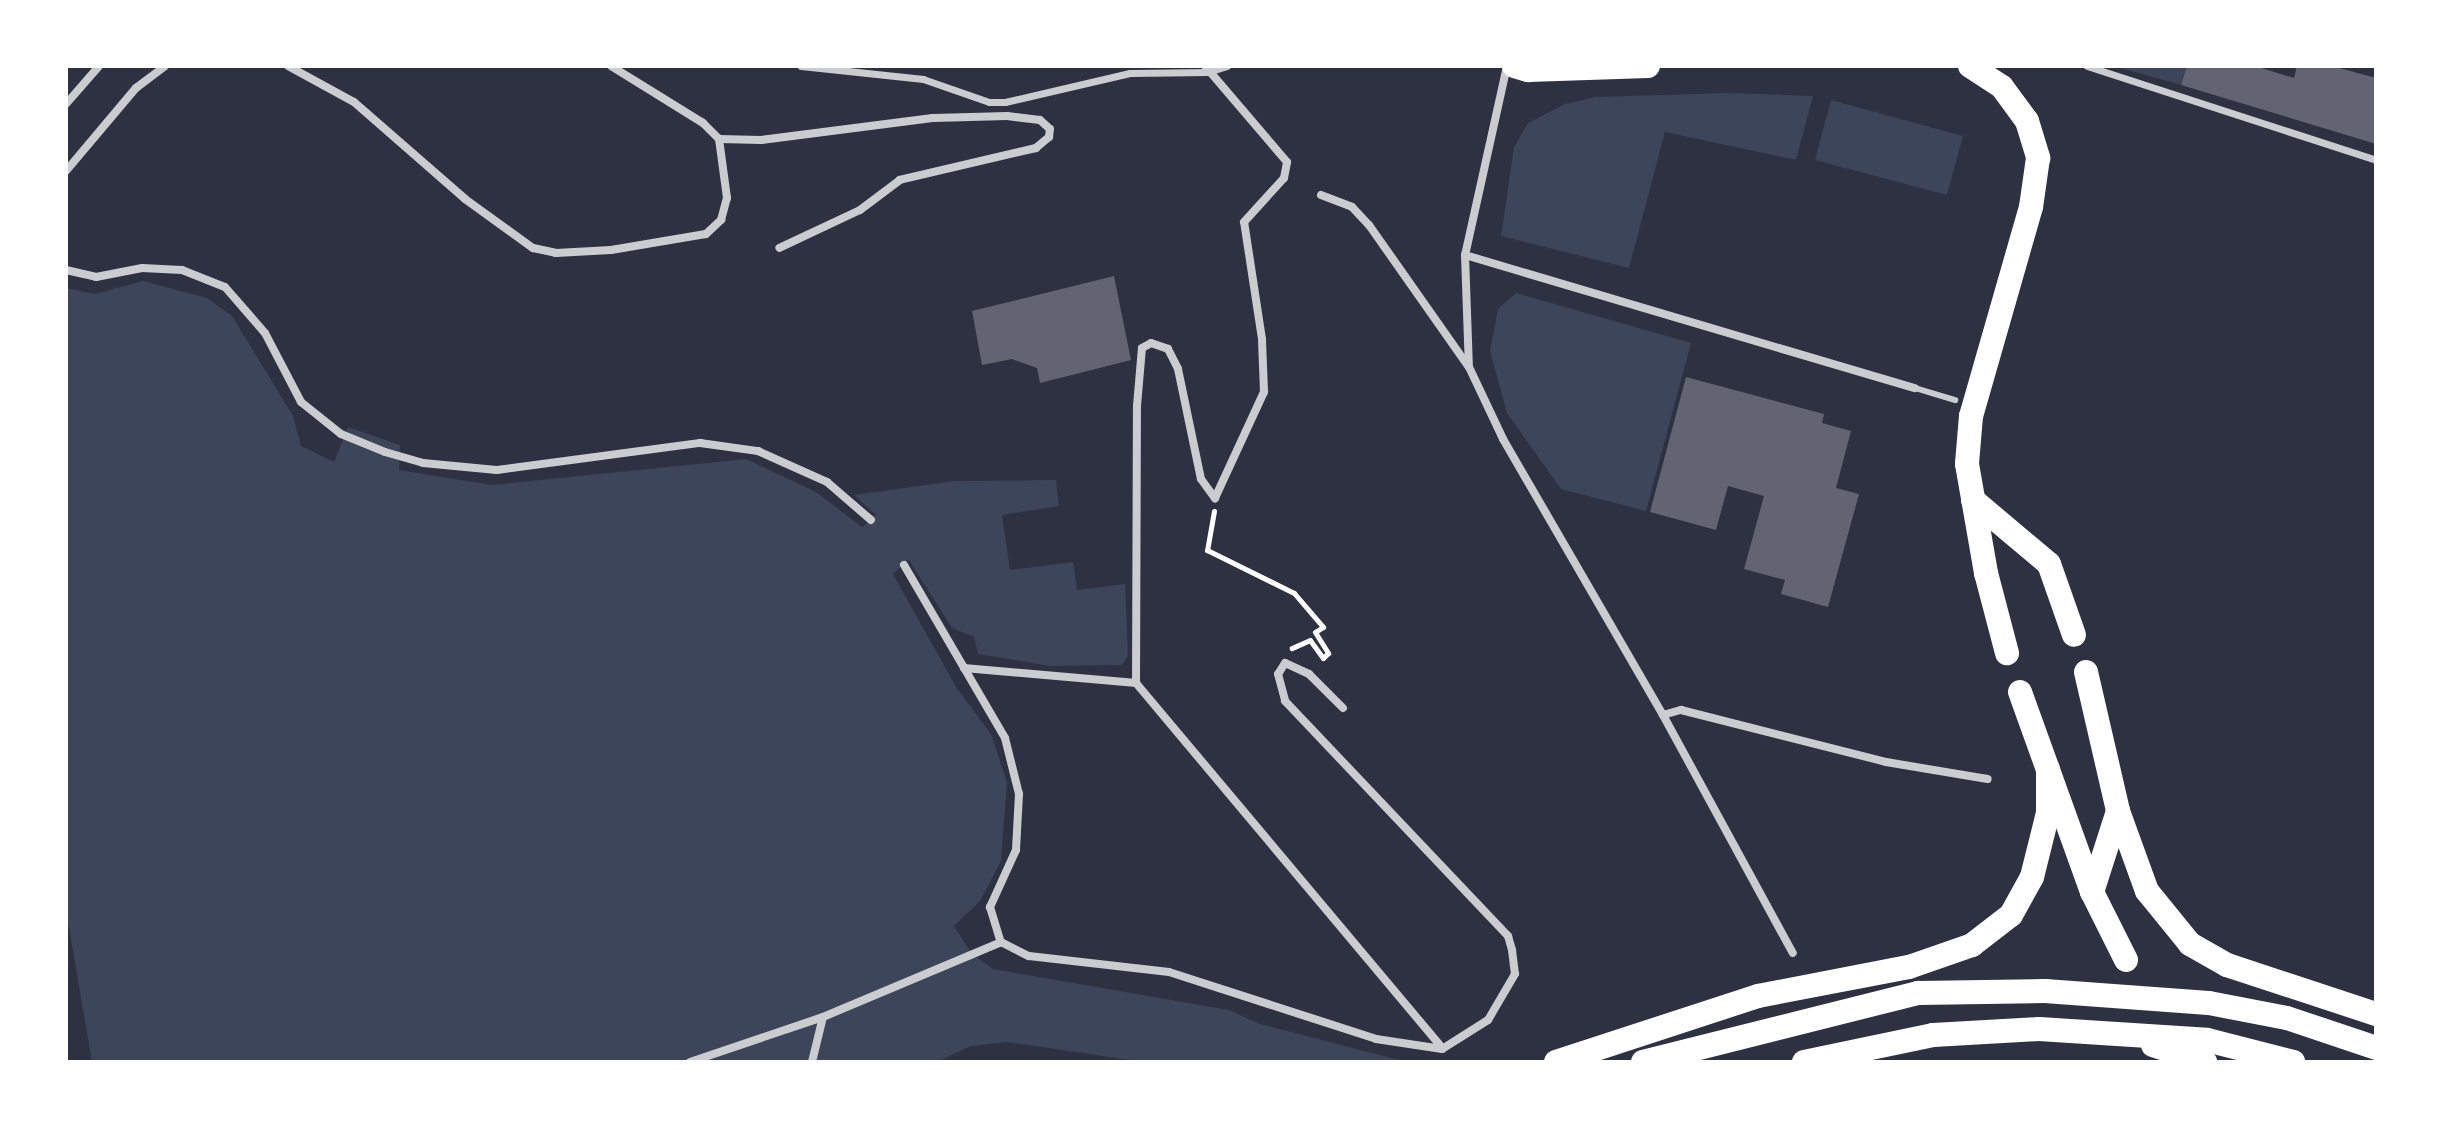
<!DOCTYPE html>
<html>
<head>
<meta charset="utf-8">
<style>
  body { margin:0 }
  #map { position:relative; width:2442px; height:1128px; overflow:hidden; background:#2d3142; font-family:Roboto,sans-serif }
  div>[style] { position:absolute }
  .green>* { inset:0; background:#3c4559 }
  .building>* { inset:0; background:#626471 }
  .path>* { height:5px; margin:-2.5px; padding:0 2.5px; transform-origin:2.5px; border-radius:2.5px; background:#fff }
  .service>* { height:6px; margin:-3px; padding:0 3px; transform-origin:3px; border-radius:3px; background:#caccd0 }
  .pedestrian>* { height:7px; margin:-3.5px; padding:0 3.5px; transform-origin:3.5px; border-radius:3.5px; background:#caccd0 }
  .minor>* { height:8px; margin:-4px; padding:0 4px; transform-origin:4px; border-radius:4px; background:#caccd0 }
  .motorway>* { height:24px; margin:-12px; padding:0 12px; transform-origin:12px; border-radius:12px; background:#fff }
  span { translate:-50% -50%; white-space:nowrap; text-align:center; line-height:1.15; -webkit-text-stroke:6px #fff; paint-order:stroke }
  .frame { position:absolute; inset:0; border:68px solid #fff; pointer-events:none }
</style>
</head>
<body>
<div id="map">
  <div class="green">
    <div style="clip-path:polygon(2114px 66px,2187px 66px,2181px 85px)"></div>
    <div style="clip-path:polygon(1727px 93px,1813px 96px,1796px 160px,1665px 132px,1629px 268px,1501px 236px,1514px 147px,1528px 123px,1565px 104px,1596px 97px)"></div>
    <div style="clip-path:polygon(1831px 100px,1963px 136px,1947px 195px,1815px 160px)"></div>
    <div style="clip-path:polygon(143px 281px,207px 298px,232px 316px,293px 416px,301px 446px,334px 462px,348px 427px,400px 445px,399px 470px,492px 485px,746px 459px,816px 492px,862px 527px,876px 515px,854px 495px,955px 481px,1056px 480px,1059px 506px,1002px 515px,1010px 570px,1073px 562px,1077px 590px,1125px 584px,1128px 655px,1122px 665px,1050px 666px,978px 654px,974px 637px,952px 628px,909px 560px,893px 574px,956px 687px,991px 734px,1007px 782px,1001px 861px,980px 901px,954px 926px,972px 954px,993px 969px,1229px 1010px,1260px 1024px,1407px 1062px,1144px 1062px,1008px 1042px,971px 1046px,937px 1062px,92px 1062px,66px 910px,66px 288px,95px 294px)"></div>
    <div style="clip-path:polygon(1516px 293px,1691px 343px,1646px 511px,1561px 489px,1507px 413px,1490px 351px,1498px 309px)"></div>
  </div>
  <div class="building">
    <div style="clip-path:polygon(2187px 66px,2255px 66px,2294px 78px,2297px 66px,2332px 66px,2376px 78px,2376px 144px,2181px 85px)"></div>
    <div style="clip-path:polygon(1114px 276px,1131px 360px,1040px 383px,1037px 368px,1012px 359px,982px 365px,972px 311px)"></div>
    <div style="clip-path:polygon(1686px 377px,1824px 414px,1822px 423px,1851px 431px,1836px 488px,1859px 494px,1828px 607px,1781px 594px,1785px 580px,1744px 569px,1764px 496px,1728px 486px,1716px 530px,1650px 512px)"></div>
  </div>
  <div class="path">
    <div style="left:1214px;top:511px;width:40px;rotate:100deg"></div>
    <div style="left:1207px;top:550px;width:97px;rotate:26.3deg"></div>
    <div style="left:1294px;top:593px;width:45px;rotate:49.5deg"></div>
    <div style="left:1323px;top:627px;width:9px;rotate:148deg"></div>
    <div style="left:1315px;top:632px;width:25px;rotate:58deg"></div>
    <div style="left:1328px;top:653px;width:7px;rotate:135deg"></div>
    <div style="left:1323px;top:658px;width:22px;rotate:-126deg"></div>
    <div style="left:1310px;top:640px;width:20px;rotate:156deg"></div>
  </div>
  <div class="service">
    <div style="left:1915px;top:388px;width:42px;rotate:16.7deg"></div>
  </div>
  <div class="pedestrian">
    <div style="left:801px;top:66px;width:123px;rotate:6.1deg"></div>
    <div style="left:923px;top:79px;width:70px;rotate:19.2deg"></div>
    <div style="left:989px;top:102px;width:16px"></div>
    <div style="left:1005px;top:102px;width:128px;rotate:-13.1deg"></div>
    <div style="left:1130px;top:73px;width:78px;rotate:-0.7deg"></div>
    <div style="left:1208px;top:72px;width:20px;rotate:-18deg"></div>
    <div style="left:2087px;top:66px;width:304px;rotate:18deg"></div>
  </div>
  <div class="minor">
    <div style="left:288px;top:66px;width:75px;rotate:28.6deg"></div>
    <div style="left:354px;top:102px;width:147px;rotate:41.1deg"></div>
    <div style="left:465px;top:199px;width:84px;rotate:35.8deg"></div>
    <div style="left:533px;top:248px;width:24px;rotate:12deg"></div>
    <div style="left:556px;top:253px;width:55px;rotate:-3.1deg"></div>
    <div style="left:611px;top:250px;width:96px;rotate:-9.6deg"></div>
    <div style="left:706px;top:234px;width:21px;rotate:-43deg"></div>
    <div style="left:721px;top:220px;width:23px;rotate:-75deg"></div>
    <div style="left:727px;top:198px;width:60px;rotate:-97.7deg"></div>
    <div style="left:719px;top:139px;width:23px;rotate:-135deg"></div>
    <div style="left:703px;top:123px;width:108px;rotate:-148.2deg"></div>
    <div style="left:1507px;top:66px;width:194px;rotate:102.5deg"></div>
    <div style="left:1465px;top:255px;width:112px;rotate:88deg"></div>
    <div style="left:1469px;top:367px;width:80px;rotate:64.7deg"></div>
    <div style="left:1503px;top:439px;width:319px;rotate:59.9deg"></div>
    <div style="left:1663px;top:715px;width:271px;rotate:61.4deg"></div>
    <div style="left:66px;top:104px;width:50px;rotate:-49deg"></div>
    <div style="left:719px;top:139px;width:42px;rotate:1.4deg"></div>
    <div style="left:761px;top:140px;width:173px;rotate:-7.3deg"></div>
    <div style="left:933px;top:118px;width:74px;rotate:-1.5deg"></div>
    <div style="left:1007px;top:116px;width:33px;rotate:7deg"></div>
    <div style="left:1040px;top:120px;width:13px;rotate:42deg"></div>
    <div style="left:1050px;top:129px;width:8px;rotate:97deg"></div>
    <div style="left:1049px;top:137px;width:17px;rotate:140deg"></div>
    <div style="left:1036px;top:148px;width:140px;rotate:166.8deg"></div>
    <div style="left:900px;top:180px;width:50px;rotate:143.1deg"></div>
    <div style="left:860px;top:210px;width:89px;rotate:154.9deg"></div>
    <div style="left:66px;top:171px;width:109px;rotate:-49.9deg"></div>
    <div style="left:136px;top:88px;width:36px;rotate:-37deg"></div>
    <div style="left:1321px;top:195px;width:33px;rotate:21deg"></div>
    <div style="left:1352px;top:207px;width:25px;rotate:47deg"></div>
    <div style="left:1369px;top:225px;width:172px;rotate:54.9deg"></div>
    <div style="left:1465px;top:255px;width:469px;rotate:16.5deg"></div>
    <div style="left:66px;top:270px;width:31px;rotate:13deg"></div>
    <div style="left:96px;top:277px;width:47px;rotate:-11.1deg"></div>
    <div style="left:142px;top:268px;width:40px;rotate:2.9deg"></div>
    <div style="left:182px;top:270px;width:46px;rotate:21.6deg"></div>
    <div style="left:225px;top:287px;width:61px;rotate:49deg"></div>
    <div style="left:265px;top:333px;width:78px;rotate:62.4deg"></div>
    <div style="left:301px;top:402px;width:51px;rotate:38.7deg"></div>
    <div style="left:341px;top:434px;width:48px;rotate:22.2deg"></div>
    <div style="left:385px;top:452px;width:40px;rotate:16deg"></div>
    <div style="left:423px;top:463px;width:74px;rotate:5.4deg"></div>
    <div style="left:497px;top:470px;width:205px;rotate:-7.6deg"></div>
    <div style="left:700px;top:443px;width:59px;rotate:7.9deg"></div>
    <div style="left:758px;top:451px;width:76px;rotate:24.2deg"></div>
    <div style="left:827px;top:482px;width:58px;rotate:40.8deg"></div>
    <div style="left:904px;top:565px;width:200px;rotate:59.7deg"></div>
    <div style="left:1005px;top:738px;width:58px;rotate:76deg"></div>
    <div style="left:1019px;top:794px;width:56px;rotate:93.1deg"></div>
    <div style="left:1016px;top:850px;width:63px;rotate:114.5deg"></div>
    <div style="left:990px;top:907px;width:37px;rotate:73deg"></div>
    <div style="left:964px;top:668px;width:173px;rotate:5deg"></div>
    <div style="left:1136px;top:683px;width:277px;rotate:-89.8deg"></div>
    <div style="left:1137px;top:406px;width:58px;rotate:-85.1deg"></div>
    <div style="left:1142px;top:348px;width:10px;rotate:-29deg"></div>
    <div style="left:1151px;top:343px;width:18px;rotate:19deg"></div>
    <div style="left:1168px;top:349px;width:22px;rotate:63deg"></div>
    <div style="left:1178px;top:369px;width:112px;rotate:78.2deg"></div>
    <div style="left:1201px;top:479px;width:24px;rotate:54deg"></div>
    <div style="left:1215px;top:498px;width:117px;rotate:-65.2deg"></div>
    <div style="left:1264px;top:392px;width:53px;rotate:-92.2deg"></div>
    <div style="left:1262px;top:339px;width:118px;rotate:-98.7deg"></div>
    <div style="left:1244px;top:222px;width:59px;rotate:-47.7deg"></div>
    <div style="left:1284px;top:178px;width:16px;rotate:-79deg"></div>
    <div style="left:1287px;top:162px;width:126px;rotate:-130.5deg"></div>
    <div style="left:1136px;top:683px;width:476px;rotate:50deg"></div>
    <div style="left:1343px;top:708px;width:48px;rotate:-135deg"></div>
    <div style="left:1309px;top:674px;width:26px;rotate:-155deg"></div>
    <div style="left:1285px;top:663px;width:13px;rotate:122deg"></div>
    <div style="left:1278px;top:674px;width:28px;rotate:75deg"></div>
    <div style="left:1285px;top:701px;width:324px;rotate:46.5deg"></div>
    <div style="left:1508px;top:936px;width:15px;rotate:74deg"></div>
    <div style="left:1512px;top:950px;width:24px;rotate:83deg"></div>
    <div style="left:1515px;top:974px;width:53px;rotate:120.4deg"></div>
    <div style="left:1488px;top:1020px;width:54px;rotate:147.8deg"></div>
    <div style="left:1663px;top:715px;width:19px;rotate:-16deg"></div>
    <div style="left:1681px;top:710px;width:211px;rotate:14.2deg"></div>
    <div style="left:1886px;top:762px;width:103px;rotate:9.5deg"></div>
    <div style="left:690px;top:1062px;width:140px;rotate:-18.7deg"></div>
    <div style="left:823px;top:1017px;width:193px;rotate:-22.8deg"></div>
    <div style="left:1001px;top:942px;width:31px;rotate:27deg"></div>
    <div style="left:1029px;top:956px;width:141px;rotate:6.5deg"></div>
    <div style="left:1169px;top:972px;width:218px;rotate:17.9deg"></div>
    <div style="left:1376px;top:1039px;width:67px;rotate:8.6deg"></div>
    <div style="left:812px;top:1062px;width:46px;rotate:-76.3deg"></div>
  </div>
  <div class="motorway">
    <div style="left:1514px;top:66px;width:15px;rotate:16deg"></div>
    <div style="left:1528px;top:70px;width:120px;rotate:-1.9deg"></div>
    <div style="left:1970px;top:66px;width:38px;rotate:33deg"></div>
    <div style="left:2002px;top:87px;width:42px;rotate:53.7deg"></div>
    <div style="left:2027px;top:121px;width:39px;rotate:73deg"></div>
    <div style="left:2038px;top:158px;width:49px;rotate:98.1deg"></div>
    <div style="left:2031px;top:207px;width:217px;rotate:106deg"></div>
    <div style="left:1971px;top:416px;width:48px;rotate:94.8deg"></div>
    <div style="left:1967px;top:464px;width:111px;rotate:80.1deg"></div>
    <div style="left:1986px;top:573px;width:83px;rotate:75.3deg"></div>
    <div style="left:1973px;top:500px;width:99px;rotate:40.1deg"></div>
    <div style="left:2049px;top:564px;width:75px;rotate:70.6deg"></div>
    <div style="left:2086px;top:672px;width:143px;rotate:77deg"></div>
    <div style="left:2118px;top:811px;width:85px;rotate:70.1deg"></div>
    <div style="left:2147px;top:891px;width:68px;rotate:50.9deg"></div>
    <div style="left:2190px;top:944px;width:43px;rotate:29.6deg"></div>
    <div style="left:2227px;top:965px;width:157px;rotate:18.2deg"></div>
    <div style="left:2020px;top:692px;width:213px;rotate:70.2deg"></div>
    <div style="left:2092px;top:892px;width:76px;rotate:63.4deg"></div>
    <div style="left:2092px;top:892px;width:85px;rotate:-72.2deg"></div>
    <div style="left:2153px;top:1045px;width:55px;rotate:18.1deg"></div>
    <div style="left:1556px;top:1062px;width:213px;rotate:-18.1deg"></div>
    <div style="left:1758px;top:996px;width:154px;rotate:-10.9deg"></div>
    <div style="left:1909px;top:967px;width:67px;rotate:-19.2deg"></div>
    <div style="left:1972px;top:945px;width:49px;rotate:-37.6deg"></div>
    <div style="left:2011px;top:915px;width:43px;rotate:-61.1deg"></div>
    <div style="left:2032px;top:877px;width:66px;rotate:-76deg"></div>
    <div style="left:2048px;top:813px;width:44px;rotate:-90deg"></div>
    <div style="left:1643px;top:1062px;width:284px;rotate:-14.1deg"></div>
    <div style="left:1918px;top:993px;width:127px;rotate:-0.9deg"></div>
    <div style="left:2045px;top:991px;width:164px;rotate:4.2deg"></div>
    <div style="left:2209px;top:1003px;width:79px;rotate:10.9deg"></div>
    <div style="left:2287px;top:1018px;width:94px;rotate:18.6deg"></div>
    <div style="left:1804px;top:1062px;width:132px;rotate:-11.8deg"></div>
    <div style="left:1933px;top:1035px;width:106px;rotate:-3.2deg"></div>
    <div style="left:2039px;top:1029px;width:168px;rotate:3.7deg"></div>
    <div style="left:2207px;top:1040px;width:89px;rotate:14.3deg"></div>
  </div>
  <div class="frame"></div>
</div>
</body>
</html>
